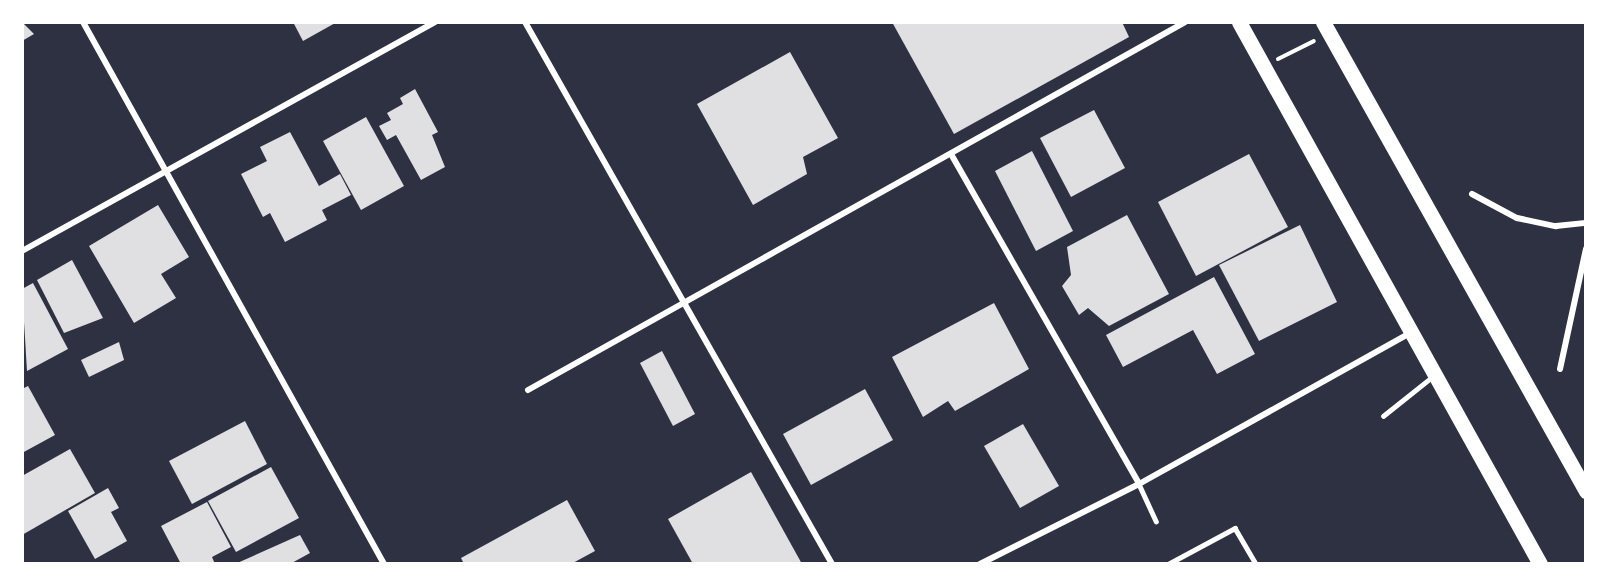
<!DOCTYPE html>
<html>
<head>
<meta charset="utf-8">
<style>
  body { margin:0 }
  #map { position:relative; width:1608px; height:586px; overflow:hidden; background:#2d3142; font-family:Figtree,sans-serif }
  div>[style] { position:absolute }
  .building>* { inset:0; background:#e0e0e3 }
  .path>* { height:4px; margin:-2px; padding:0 2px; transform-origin:2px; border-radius:2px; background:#fff }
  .service>* { height:4.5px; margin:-2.25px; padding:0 2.25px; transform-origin:2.25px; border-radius:2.25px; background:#fff }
  .minor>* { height:6px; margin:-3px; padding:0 3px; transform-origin:3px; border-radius:3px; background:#fff }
  .primary>* { height:15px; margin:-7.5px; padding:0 7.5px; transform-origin:7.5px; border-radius:7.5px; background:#fff }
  span { translate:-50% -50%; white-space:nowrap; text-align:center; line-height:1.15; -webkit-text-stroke:5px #fff; paint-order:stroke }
  .frame { position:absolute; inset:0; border:24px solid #fff; pointer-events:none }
</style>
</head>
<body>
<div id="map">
  <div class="building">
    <div style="clip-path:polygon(22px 22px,34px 34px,22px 41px)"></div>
    <div style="clip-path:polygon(293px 22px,337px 22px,303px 41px)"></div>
    <div style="clip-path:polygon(892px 22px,1122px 22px,1129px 37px,954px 134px)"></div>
    <div style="clip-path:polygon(790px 52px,838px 138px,803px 157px,807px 174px,753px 205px,697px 104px)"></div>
    <div style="clip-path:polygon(415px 89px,438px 132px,432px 135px,445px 167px,421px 180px,396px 135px,387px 140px,379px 126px,391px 120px,387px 113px,403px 104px,400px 98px)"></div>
    <div style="clip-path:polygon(1094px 110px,1125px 168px,1071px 197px,1040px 138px)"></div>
    <div style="clip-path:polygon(366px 117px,404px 186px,361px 210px,323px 141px)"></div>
    <div style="clip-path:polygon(290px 132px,319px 186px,340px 174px,351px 195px,322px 210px,327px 220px,285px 242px,270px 213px,263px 217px,241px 174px,267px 161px,260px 147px)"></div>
    <div style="clip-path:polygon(1032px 151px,1073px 231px,1036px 251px,995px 171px)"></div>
    <div style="clip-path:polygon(1249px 154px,1288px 227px,1196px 276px,1158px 202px)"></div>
    <div style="clip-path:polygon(158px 205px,189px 257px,161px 274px,176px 298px,134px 323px,89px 246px)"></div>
    <div style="clip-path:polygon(1127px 215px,1169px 294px,1109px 326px,1088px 308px,1079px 315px,1062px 286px,1071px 275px,1067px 247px)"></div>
    <div style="clip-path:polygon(1300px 225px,1337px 302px,1259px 341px,1219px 265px)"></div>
    <div style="clip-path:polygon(72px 260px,103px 318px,64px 333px,37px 280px)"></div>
    <div style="clip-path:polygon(1214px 277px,1255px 354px,1217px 374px,1193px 330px,1123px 367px,1106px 335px)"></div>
    <div style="clip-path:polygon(33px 283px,68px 349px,27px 371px,22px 289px)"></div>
    <div style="clip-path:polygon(994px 303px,1029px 369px,955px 411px,948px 401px,923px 417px,892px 357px)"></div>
    <div style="clip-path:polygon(119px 342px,124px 360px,89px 377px,81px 360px)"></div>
    <div style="clip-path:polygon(662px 351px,695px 414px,673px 426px,640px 363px)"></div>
    <div style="clip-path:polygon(28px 386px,55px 435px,22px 453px,22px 389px)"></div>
    <div style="clip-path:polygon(865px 389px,893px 440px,811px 485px,783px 434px)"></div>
    <div style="clip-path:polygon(245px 421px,267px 464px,192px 504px,169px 461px)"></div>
    <div style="clip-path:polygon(1023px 424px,1059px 486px,1020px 508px,984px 446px)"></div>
    <div style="clip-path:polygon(70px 449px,95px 493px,22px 535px,22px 476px)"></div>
    <div style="clip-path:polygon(271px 467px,299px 518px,236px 552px,208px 501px)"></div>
    <div style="clip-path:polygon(751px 472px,802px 564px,693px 564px,668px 519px)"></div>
    <div style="clip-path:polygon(108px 488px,119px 508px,111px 512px,127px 541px,95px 559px,68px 511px)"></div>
    <div style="clip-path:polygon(567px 500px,595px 551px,571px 564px,464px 564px,461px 558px)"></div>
    <div style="clip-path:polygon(207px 502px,231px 547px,212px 557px,215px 564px,181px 564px,161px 526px)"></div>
    <div style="clip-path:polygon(300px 535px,310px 553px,290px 564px,235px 564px)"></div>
  </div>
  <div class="path">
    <div style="left:1278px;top:59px;width:40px;rotate:-26.6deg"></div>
  </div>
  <div class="service">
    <div style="left:1383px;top:416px;width:63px;rotate:-38.5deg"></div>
    <div style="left:1139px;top:484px;width:41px;rotate:65.3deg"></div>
    <div style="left:1168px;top:564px;width:76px;rotate:-28.2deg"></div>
    <div style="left:1235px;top:528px;width:42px;rotate:59.7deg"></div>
  </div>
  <div class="minor">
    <div style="left:83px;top:22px;width:620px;rotate:60.95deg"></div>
    <div style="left:525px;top:22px;width:623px;rotate:60.47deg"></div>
    <div style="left:951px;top:154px;width:380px;rotate:60.3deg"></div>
    <div style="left:1472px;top:194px;width:51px;rotate:28.1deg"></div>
    <div style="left:1517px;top:218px;width:40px;rotate:12deg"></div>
    <div style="left:1556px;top:226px;width:30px;rotate:-6deg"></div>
    <div style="left:22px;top:251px;width:472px;rotate:-29deg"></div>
    <div style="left:1560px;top:369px;width:123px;rotate:-77.8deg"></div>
    <div style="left:528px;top:390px;width:753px;rotate:-29.25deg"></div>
    <div style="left:980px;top:564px;width:178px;rotate:-26.7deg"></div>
    <div style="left:1139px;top:484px;width:310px;rotate:-29.1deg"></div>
  </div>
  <div class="primary">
    <div style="left:1239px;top:22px;width:620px;rotate:60.95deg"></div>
    <div style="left:1323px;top:22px;width:538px;rotate:60.72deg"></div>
  </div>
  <div class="frame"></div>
</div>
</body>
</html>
